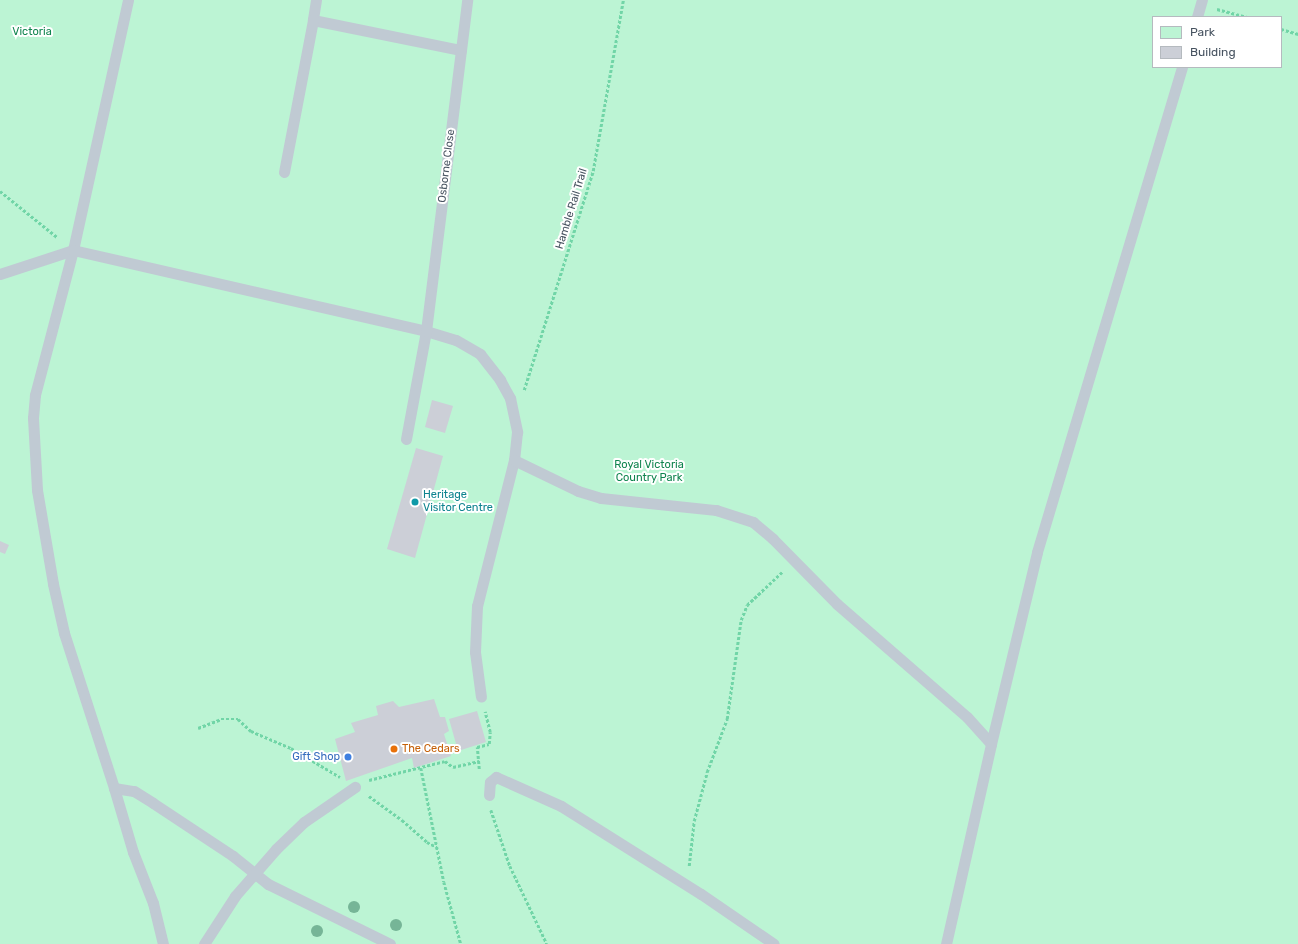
<!DOCTYPE html>
<html>
<head>
<meta charset="utf-8">
<style>
  body { margin:0 }
  #map { position:relative; width:1298px; height:944px; overflow:hidden; background:#f3f1f1; font-family:Rubik,sans-serif }
  div>[style] { position:absolute }
  .green>* { inset:0; background:#bcf4d4 }
  .building>* { inset:0; background:#cccfd7 }
  .path>* { height:2.5px; margin-top:-1.25px; transform-origin:0; background:repeating-linear-gradient(90deg,#71d5a7 0 3px,transparent 0 5px) }
  .service>* { height:11px; margin:-5.5px; padding:0 5.5px; transform-origin:5.5px; border-radius:5.5px; background:#c0cad3 }
  .trees>* { width:12px; height:12px; margin:-6px; border-radius:50%; background:#76b597 }
  .dots>* { width:11px; height:11px; translate:-50% -50%; box-sizing:border-box; border:2px solid #fff; border-radius:50% }
  span { translate:-50% -50%; white-space:nowrap; text-align:center; line-height:1.15; -webkit-text-stroke:4px #fff; paint-order:stroke }
  .park-label { font-size:11px; color:#0f844e }
  .street-label { font-size:11px; color:#475360 }
  .culture-label { font-size:11px; color:#0d838f }
  .left { translate:0 -50%; text-align:left }
  .food-label { font-size:11px; color:#c56008 }
  .shop-label { font-size:11px; color:#366cbe }
  .right { translate:-100% -50%; text-align:right }
  .legend { position:absolute; left:1152px; top:16px; width:130px; height:52px; box-sizing:border-box; background:#fff; border:1px solid #b5babf; margin:0; padding:5px 7px; list-style:none; font-size:12px; color:#475360 }
  .legend li { display:flex; align-items:center; gap:8px; height:20px }
  .legend b { width:20px; border:1px solid #b5babf }
</style>
</head>
<body>
<div id="map">
  <div class="green">
    <div style="clip-path:polygon(evenodd,0 0,1298px 0,1298px 944px,0 944px,0 0,1153px 17px,1281px 17px,1281px 67px,1153px 67px,1153px 17px)"></div>
  </div>
  <div class="building">
    <div style="clip-path:polygon(432px 400px,453px 406px,445px 433px,425px 427px)"></div>
    <div style="clip-path:polygon(416px 448px,443px 456px,415px 558px,387px 549px)"></div>
    <div style="clip-path:polygon(0 541px,9px 545px,5px 554px,0 552px)"></div>
    <div style="clip-path:polygon(434px 699px,440px 717px,445px 717px,449px 731px,444px 734px,451px 756px,414px 768px,412px 758px,346px 781px,335px 739px,355px 732px,351px 723px,378px 715px,376px 706px,393px 701px,399px 707px)"></div>
    <div style="clip-path:polygon(477px 711px,486px 742px,458px 751px,449px 719px)"></div>
  </div>
  <div class="path">
    <div style="left:1217px;top:9px;width:31px;rotate:15deg"></div>
    <div style="left:1281px;top:29px;width:18px;rotate:16deg"></div>
    <div style="left:0;top:191px;width:73px;rotate:38.9deg"></div>
    <div style="left:524px;top:390px;width:230px;rotate:-72.5deg"></div>
    <div style="left:593px;top:171px;width:174px;rotate:-80deg"></div>
    <div style="left:198px;top:728px;width:25px;rotate:-21deg"></div>
    <div style="left:221px;top:719px;width:17px"></div>
    <div style="left:238px;top:719px;width:18px;rotate:43deg"></div>
    <div style="left:251px;top:731px;width:43px;rotate:23deg"></div>
    <div style="left:291px;top:748px;width:57px;rotate:30.6deg"></div>
    <div style="left:421px;top:768px;width:116px;rotate:78.6deg"></div>
    <div style="left:444px;top:882px;width:64px;rotate:74.7deg"></div>
    <div style="left:479px;top:769px;width:22px;rotate:-95deg"></div>
    <div style="left:477px;top:747px;width:12px;rotate:-14deg"></div>
    <div style="left:489px;top:744px;width:12px;rotate:-85deg"></div>
    <div style="left:490px;top:732px;width:21px;rotate:-104deg"></div>
    <div style="left:369px;top:780px;width:78px;rotate:-14deg"></div>
    <div style="left:445px;top:761px;width:10px;rotate:37deg"></div>
    <div style="left:453px;top:767px;width:27px;rotate:-13deg"></div>
    <div style="left:369px;top:796px;width:41px;rotate:36deg"></div>
    <div style="left:402px;top:820px;width:33px;rotate:41deg"></div>
    <div style="left:427px;top:842px;width:11px;rotate:27deg"></div>
    <div style="left:491px;top:810px;width:59px;rotate:71.3deg"></div>
    <div style="left:510px;top:866px;width:86px;rotate:64.6deg"></div>
    <div style="left:689px;top:866px;width:45px;rotate:-83.7deg"></div>
    <div style="left:694px;top:821px;width:51px;rotate:-75.1deg"></div>
    <div style="left:707px;top:772px;width:57px;rotate:-69.3deg"></div>
    <div style="left:727px;top:719px;width:100px;rotate:-82deg"></div>
    <div style="left:741px;top:620px;width:16px;rotate:-68deg"></div>
    <div style="left:747px;top:605px;width:48px;rotate:-43.3deg"></div>
  </div>
  <div class="service">
    <div style="left:128px;top:0;width:256px;rotate:102.4deg"></div>
    <div style="left:73px;top:250px;width:150px;rotate:104.7deg"></div>
    <div style="left:35px;top:395px;width:23px;rotate:95deg"></div>
    <div style="left:33px;top:418px;width:72px;rotate:86.8deg"></div>
    <div style="left:37px;top:490px;width:95px;rotate:80.3deg"></div>
    <div style="left:53px;top:584px;width:50px;rotate:77.3deg"></div>
    <div style="left:64px;top:633px;width:163px;rotate:72.1deg"></div>
    <div style="left:114px;top:788px;width:20px;rotate:9deg"></div>
    <div style="left:134px;top:791px;width:22px;rotate:32deg"></div>
    <div style="left:153px;top:803px;width:96px;rotate:33.5deg"></div>
    <div style="left:233px;top:856px;width:45px;rotate:38.7deg"></div>
    <div style="left:268px;top:884px;width:136px;rotate:26.2deg"></div>
    <div style="left:316px;top:0;width:20px;rotate:99deg"></div>
    <div style="left:313px;top:20px;width:151px;rotate:11.5deg"></div>
    <div style="left:1197px;top:17px;width:18px;rotate:-74deg"></div>
    <div style="left:284px;top:172px;width:155px;rotate:-79.2deg"></div>
    <div style="left:0;top:274px;width:77px;rotate:-18.2deg"></div>
    <div style="left:73px;top:250px;width:362px;rotate:12.9deg"></div>
    <div style="left:426px;top:331px;width:31px;rotate:17deg"></div>
    <div style="left:456px;top:340px;width:28px;rotate:30deg"></div>
    <div style="left:480px;top:354px;width:33px;rotate:52deg"></div>
    <div style="left:500px;top:380px;width:21px;rotate:61deg"></div>
    <div style="left:510px;top:398px;width:35px;rotate:78deg"></div>
    <div style="left:517px;top:432px;width:28px;rotate:96deg"></div>
    <div style="left:514px;top:460px;width:151px;rotate:104.2deg"></div>
    <div style="left:477px;top:606px;width:46px;rotate:92.5deg"></div>
    <div style="left:475px;top:652px;width:45px;rotate:82.4deg"></div>
    <div style="left:406px;top:439px;width:110px;rotate:-79.5deg"></div>
    <div style="left:426px;top:331px;width:334px;rotate:-82.9deg"></div>
    <div style="left:514px;top:460px;width:71px;rotate:25.8deg"></div>
    <div style="left:578px;top:491px;width:24px;rotate:17deg"></div>
    <div style="left:601px;top:498px;width:116px;rotate:6deg"></div>
    <div style="left:716px;top:510px;width:39px;rotate:18deg"></div>
    <div style="left:753px;top:522px;width:26px;rotate:40deg"></div>
    <div style="left:773px;top:539px;width:91px;rotate:45.4deg"></div>
    <div style="left:837px;top:604px;width:172px;rotate:41deg"></div>
    <div style="left:967px;top:717px;width:36px;rotate:48deg"></div>
    <div style="left:114px;top:788px;width:67px;rotate:73.5deg"></div>
    <div style="left:133px;top:852px;width:55px;rotate:68.6deg"></div>
    <div style="left:153px;top:903px;width:42px;rotate:76.3deg"></div>
    <div style="left:489px;top:795px;width:13px;rotate:-86deg"></div>
    <div style="left:490px;top:782px;width:8px;rotate:-40deg"></div>
    <div style="left:496px;top:777px;width:71px;rotate:24deg"></div>
    <div style="left:561px;top:806px;width:165px;rotate:32.2deg"></div>
    <div style="left:701px;top:894px;width:88px;rotate:34.4deg"></div>
    <div style="left:204px;top:944px;width:57px;rotate:-57.1deg"></div>
    <div style="left:235px;top:896px;width:62px;rotate:-48.9deg"></div>
    <div style="left:276px;top:849px;width:39px;rotate:-44deg"></div>
    <div style="left:304px;top:822px;width:62px;rotate:-34.5deg"></div>
    <div style="left:946px;top:944px;width:205px;rotate:-77.3deg"></div>
    <div style="left:991px;top:744px;width:197px;rotate:-76.5deg"></div>
    <div style="left:1037px;top:552px;width:506px;rotate:-73.35deg"></div>
  </div>
  <div class="trees">
    <div style="left:354px;top:907px"></div>
    <div style="left:396px;top:925px"></div>
    <div style="left:317px;top:931px"></div>
  </div>
  <div class="dots">
    <div style="left:415px;top:502px;background:#0f9aa8"></div>
    <div style="left:394px;top:749px;background:#e8710a"></div>
    <div style="left:348px;top:757px;background:#3f7fe0"></div>
  </div>
  <div class="park-label">
    <span style="left:32px;top:32px">Victoria</span>
    <span style="left:649px;top:472px">Royal Victoria<br>Country Park</span>
  </div>
  <div class="street-label">
    <span style="left:447px;top:166px;rotate:-83deg">Osborne Close</span>
    <span style="left:572px;top:209px;rotate:-73deg">Hamble Rail Trail</span>
  </div>
  <div class="culture-label">
    <span class="left" style="left:423px;top:502px">Heritage<br>Visitor Centre</span>
  </div>
  <div class="food-label">
    <span class="left" style="left:402px;top:749px">The Cedars</span>
  </div>
  <div class="shop-label">
    <span class="right" style="left:340px;top:757px">Gift Shop</span>
  </div>
  <ul class="legend">
  <li><b style="height:11px;background:#bcf4d4"></b>Park</li>
  <li><b style="height:11px;background:#cccfd7"></b>Building</li>
  </ul>
</div>
</body>
</html>
